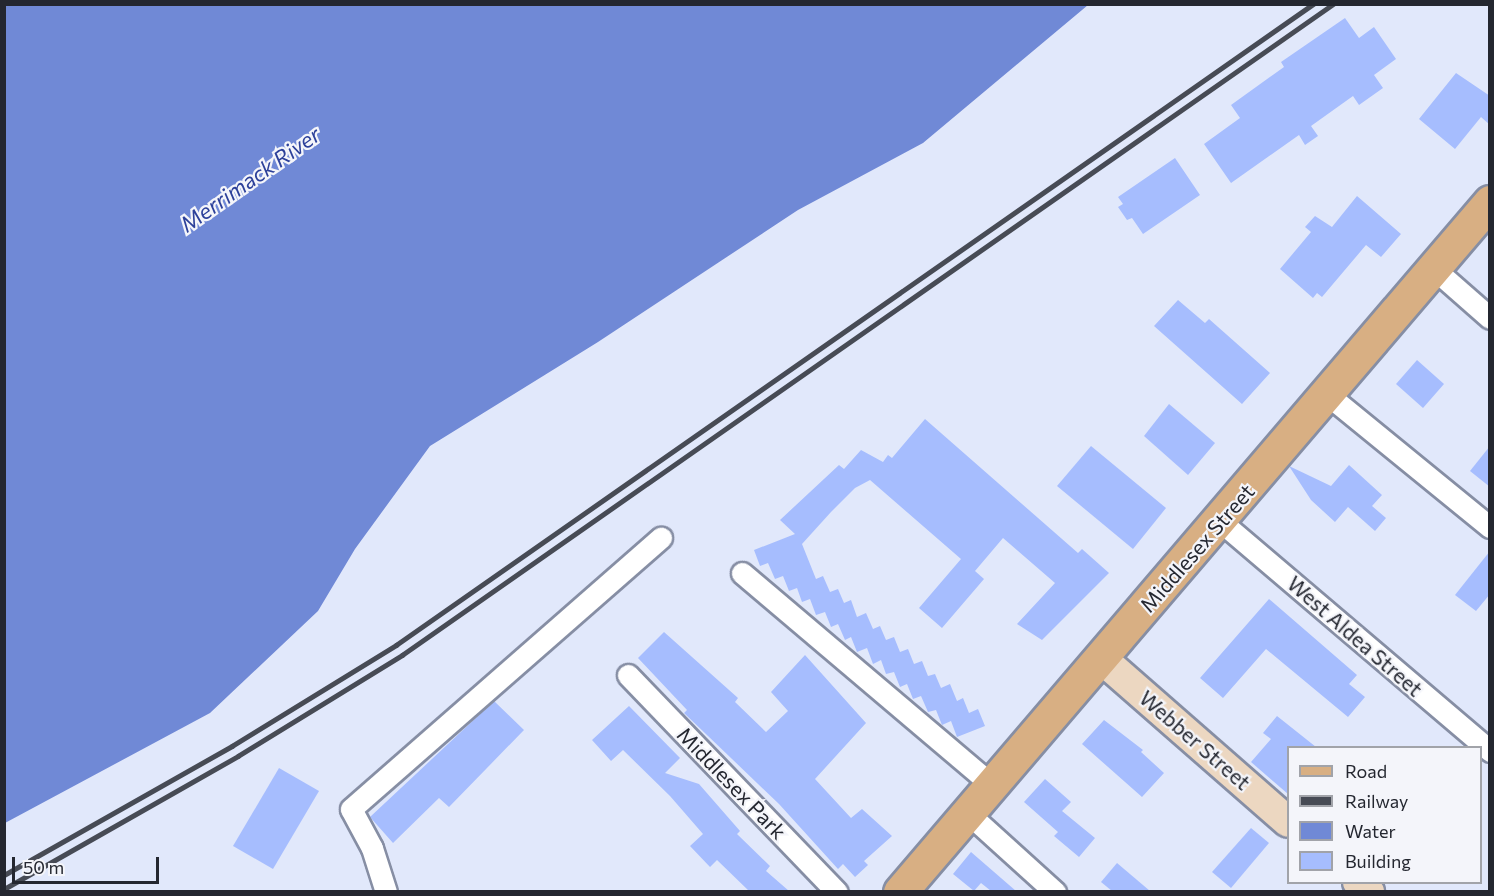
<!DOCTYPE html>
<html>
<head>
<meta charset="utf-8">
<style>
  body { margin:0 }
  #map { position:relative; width:1494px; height:896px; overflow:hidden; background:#e1e8fb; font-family:Commissioner,sans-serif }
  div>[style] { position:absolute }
  .water>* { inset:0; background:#7089d6 }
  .building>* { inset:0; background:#a6bdfe }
  .roads { filter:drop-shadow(2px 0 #868ea4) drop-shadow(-2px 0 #868ea4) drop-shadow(0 2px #868ea4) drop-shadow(0 -2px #868ea4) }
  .street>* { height:21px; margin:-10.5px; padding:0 10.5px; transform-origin:10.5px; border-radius:10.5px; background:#fff }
  .secondary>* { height:30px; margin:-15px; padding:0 15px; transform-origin:15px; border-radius:15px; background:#ecd7c1 }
  .primary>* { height:33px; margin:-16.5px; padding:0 16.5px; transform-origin:16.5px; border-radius:16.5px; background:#d8af83 }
  .rail>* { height:4.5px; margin:-2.25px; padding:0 2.25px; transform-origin:2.25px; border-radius:2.25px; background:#474b55 }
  span { translate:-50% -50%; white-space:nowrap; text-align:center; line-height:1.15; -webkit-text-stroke:4.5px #f4f5fa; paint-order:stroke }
  .street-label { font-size:21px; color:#242730 }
  .water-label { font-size:22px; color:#2c409a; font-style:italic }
  .frame { position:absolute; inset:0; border:6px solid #242730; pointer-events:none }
  .legend { position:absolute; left:1287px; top:746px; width:195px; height:138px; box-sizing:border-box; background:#f4f5fa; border:2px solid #a1a3a9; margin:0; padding:8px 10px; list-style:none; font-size:18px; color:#242730 }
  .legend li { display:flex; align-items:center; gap:12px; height:30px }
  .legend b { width:30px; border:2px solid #a1a3a9 }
  .scale { position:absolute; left:12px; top:857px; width:147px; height:27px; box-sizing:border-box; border:3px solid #242730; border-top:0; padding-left:8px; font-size:18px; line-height:21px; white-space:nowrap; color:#242730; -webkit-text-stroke:4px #f4f5fa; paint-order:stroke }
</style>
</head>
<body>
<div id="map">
  <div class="water">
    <div style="clip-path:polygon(4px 5px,5px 4px,1088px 5px,923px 143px,798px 210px,598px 342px,430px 446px,355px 549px,318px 611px,210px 713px,5px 823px)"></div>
  </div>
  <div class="building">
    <div style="clip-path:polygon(1345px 18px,1359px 38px,1374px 27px,1396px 59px,1374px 75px,1383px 88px,1359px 105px,1353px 96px,1311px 126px,1318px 136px,1305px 145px,1299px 135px,1231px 183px,1204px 144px,1240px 118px,1231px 105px,1284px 67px,1281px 62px)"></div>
    <div style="clip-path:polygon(1456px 73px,1490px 96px,1490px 125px,1481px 117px,1455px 149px,1419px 119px)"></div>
    <div style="clip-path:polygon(1175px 158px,1200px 195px,1143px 234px,1132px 218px,1127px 220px,1118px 207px,1123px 204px,1118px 197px)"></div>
    <div style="clip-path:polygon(1357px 196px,1401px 234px,1381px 257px,1366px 245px,1322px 297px,1317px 293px,1313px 298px,1280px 269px,1311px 232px,1305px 227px,1315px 216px,1332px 227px)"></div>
    <div style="clip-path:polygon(1178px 300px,1205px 323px,1209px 319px,1270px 373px,1242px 404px,1154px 326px)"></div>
    <div style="clip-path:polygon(1417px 360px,1444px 384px,1423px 408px,1396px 384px)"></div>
    <div style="clip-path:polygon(1169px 404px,1215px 443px,1188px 475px,1144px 436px)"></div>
    <div style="clip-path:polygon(925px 419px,1078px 553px,1082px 549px,1109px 573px,1042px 640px,1017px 624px,1055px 583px,1003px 538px,975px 571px,984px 579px,942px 628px,919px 608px,961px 559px,870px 480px,855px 488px,831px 512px,802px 544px,816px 579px,823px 576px,830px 592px,838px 589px,844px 603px,851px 600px,857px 617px,866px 613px,873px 629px,880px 626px,886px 640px,894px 637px,900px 652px,908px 649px,914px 664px,922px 661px,928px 676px,935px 674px,941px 688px,950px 684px,957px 701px,963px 698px,969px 713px,978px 709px,985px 726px,957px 737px,951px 721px,942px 725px,936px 710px,928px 712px,921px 696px,913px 699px,907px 684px,900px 687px,894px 672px,886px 674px,881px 660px,873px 664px,867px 648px,857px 652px,851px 637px,845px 640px,838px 624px,831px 627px,825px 612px,816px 615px,810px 599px,802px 602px,797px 588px,789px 591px,783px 576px,775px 579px,768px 563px,760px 566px,754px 550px,795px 534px,780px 520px,839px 465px,844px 469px,861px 450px,883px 462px,888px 455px,892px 458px)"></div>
    <div style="clip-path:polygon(1091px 446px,1166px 508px,1133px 549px,1057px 486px)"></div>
    <div style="clip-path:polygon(1490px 446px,1490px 487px,1470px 471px)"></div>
    <div style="clip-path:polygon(1349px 465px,1382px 495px,1372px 506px,1386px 518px,1375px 531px,1348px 507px,1335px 522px,1311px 500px,1289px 466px,1331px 486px)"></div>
    <div style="clip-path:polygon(1490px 551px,1490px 594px,1476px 611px,1455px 595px)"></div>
    <div style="clip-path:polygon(1269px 599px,1357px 675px,1349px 684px,1365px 697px,1348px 717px,1266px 649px,1223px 698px,1200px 678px)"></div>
    <div style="clip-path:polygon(664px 632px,738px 698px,735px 702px,766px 732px,788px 711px,771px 692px,805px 655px,866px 723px,815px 779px,851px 818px,862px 809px,892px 836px,864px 861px,868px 865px,855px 877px,843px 864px,838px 869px,779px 804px,684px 713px,687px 710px,638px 658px)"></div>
    <div style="clip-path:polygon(494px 701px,524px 730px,449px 807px,439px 798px,393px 843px,370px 817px)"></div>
    <div style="clip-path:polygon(629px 706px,680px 758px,665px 773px,699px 784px,740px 831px,737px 834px,770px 866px,766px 871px,789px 891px,749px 891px,717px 860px,710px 867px,690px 846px,703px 834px,670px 796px,623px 750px,611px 761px,592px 740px)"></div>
    <div style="clip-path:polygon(1277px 716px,1316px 747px,1288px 747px,1288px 794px,1251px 762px,1271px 739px,1263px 733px)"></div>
    <div style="clip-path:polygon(1104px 720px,1143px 750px,1141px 752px,1164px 773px,1142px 797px,1082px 744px)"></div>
    <div style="clip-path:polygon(279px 768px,319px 791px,273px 869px,233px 846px)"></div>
    <div style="clip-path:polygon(1045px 779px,1071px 802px,1062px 811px,1095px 838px,1079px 857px,1054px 836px,1058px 832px,1024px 802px)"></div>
    <div style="clip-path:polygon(1251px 828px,1269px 843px,1231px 888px,1212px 872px)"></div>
    <div style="clip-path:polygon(971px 852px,1016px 891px,991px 891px,981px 883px,974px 891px,953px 874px)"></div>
    <div style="clip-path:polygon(1117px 863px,1150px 891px,1112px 891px,1101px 882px)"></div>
  </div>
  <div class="roads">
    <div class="street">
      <div style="left:1432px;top:267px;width:77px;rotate:41.3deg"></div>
      <div style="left:1328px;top:395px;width:209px;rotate:39.2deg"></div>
      <div style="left:1220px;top:521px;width:355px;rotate:40.4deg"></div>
      <div style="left:742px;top:573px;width:329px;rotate:40.3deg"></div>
      <div style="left:628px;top:675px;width:301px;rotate:46.1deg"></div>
      <div style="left:970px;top:815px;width:115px;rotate:42.2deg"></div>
      <div style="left:386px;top:892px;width:46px;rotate:-107.7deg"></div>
      <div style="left:372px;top:848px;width:44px;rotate:-118.3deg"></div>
      <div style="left:351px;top:809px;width:412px;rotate:-41.2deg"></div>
    </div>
    <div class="secondary">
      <div style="left:1102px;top:659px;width:247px;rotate:41.2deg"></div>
      <div style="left:1358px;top:882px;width:15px;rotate:42deg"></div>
    </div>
    <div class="primary">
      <div style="left:900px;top:892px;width:908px;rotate:-49.47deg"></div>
    </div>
  </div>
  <div class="rail">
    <div style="left:4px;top:875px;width:262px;rotate:-29.5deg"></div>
    <div style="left:232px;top:746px;width:193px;rotate:-31.6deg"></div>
    <div style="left:396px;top:645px;width:1119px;rotate:-34.95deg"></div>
    <div style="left:4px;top:889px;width:269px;rotate:-29.6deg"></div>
    <div style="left:238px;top:756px;width:193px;rotate:-31.6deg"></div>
    <div style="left:402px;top:655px;width:1136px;rotate:-34.96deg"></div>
  </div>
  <div class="street-label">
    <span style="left:1197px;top:548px;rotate:-49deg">Middlesex Street</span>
    <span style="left:1355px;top:636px;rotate:41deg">West Aldea Street</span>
    <span style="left:1195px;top:740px;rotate:41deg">Webber Street</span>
    <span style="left:732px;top:783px;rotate:46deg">Middlesex Park</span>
  </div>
  <div class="water-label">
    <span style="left:250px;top:179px;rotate:-35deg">Merrimack River</span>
  </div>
  <div class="frame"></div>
  <ul class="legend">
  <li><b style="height:8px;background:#d8af83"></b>Road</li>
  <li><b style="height:8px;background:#474b55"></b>Railway</li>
  <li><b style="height:16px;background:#7089d6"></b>Water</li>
  <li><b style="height:16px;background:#a6bdfe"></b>Building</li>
  </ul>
  <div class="scale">50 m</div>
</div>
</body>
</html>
